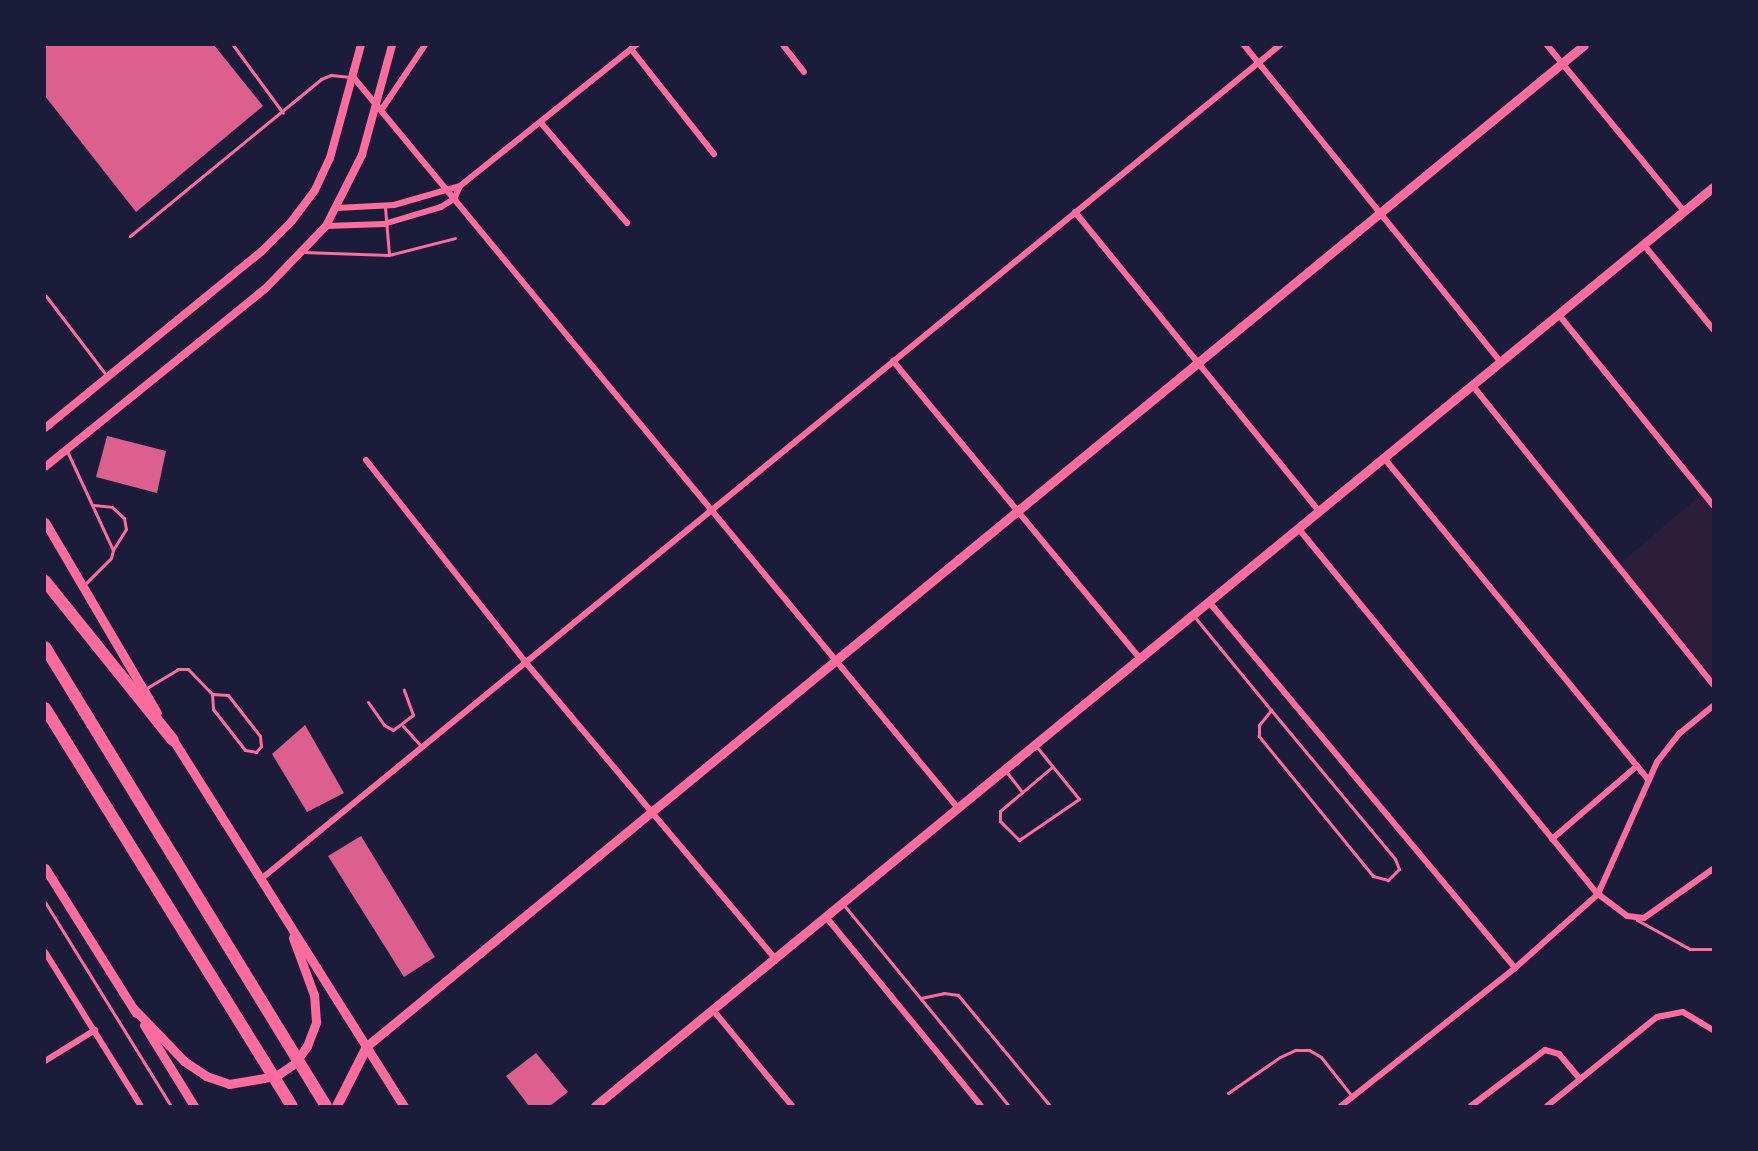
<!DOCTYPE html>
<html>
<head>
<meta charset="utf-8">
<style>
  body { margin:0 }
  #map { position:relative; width:1758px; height:1151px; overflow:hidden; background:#1b1b3a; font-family:"PT Serif",serif }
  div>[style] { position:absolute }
  .green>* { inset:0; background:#2a1e3b }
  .building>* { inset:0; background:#dd5f8e }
  .path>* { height:3px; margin:-1.5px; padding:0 1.5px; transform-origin:1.5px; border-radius:1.5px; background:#ff6b9d }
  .service>* { height:3px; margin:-1.5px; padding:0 1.5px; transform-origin:1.5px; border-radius:1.5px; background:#ff6b9d }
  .minor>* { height:6px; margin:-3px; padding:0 3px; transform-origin:3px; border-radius:3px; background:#ff6b9d }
  .tertiary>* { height:8px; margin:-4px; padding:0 4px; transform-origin:4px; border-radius:4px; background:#ff6b9d }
  .secondary>* { height:9px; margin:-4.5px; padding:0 4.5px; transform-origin:4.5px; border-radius:4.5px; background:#ff6b9d }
  .primary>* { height:10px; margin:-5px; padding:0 5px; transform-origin:5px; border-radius:5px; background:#ff6b9d }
  .motorway>* { height:12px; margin:-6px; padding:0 6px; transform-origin:6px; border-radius:6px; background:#ff6b9d }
  span { translate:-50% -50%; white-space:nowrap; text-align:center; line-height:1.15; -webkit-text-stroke:4.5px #1b1b3a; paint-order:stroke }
  .frame { position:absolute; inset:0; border:46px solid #1b1b3a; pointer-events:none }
</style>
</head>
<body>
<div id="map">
  <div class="green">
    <div style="clip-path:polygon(1703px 493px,1713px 506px,1713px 684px,1618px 565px)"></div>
  </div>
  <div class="building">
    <div style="clip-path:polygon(45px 45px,214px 45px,263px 106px,136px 212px,45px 96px)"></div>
    <div style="clip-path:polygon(107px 436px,166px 451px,157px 493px,96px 477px)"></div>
    <div style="clip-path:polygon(305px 725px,344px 793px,307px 812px,272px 754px)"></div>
    <div style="clip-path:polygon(361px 836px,435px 957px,404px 977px,328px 856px)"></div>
    <div style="clip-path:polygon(536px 1053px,568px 1092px,550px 1106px,529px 1106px,506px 1076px)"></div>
  </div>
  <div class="path">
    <div style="left:45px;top:902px;width:240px;rotate:58.3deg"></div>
  </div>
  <div class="service">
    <div style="left:233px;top:45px;width:84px;rotate:53.7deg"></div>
    <div style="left:385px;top:207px;width:48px;rotate:85.2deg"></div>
    <div style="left:130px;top:236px;width:247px;rotate:-39.4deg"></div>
    <div style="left:321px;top:79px;width:11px;rotate:-22deg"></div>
    <div style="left:331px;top:75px;width:19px;rotate:6deg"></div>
    <div style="left:303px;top:252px;width:86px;rotate:2deg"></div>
    <div style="left:389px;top:255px;width:68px;rotate:-14.4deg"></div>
    <div style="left:46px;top:296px;width:101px;rotate:52.7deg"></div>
    <div style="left:67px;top:451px;width:109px;rotate:65.1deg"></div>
    <div style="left:113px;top:550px;width:8px;rotate:104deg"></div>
    <div style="left:111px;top:558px;width:38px;rotate:135deg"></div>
    <div style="left:94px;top:505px;width:18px;rotate:6deg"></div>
    <div style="left:112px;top:507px;width:16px;rotate:43deg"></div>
    <div style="left:124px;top:518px;width:11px;rotate:80deg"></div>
    <div style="left:126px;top:529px;width:25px;rotate:122deg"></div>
    <div style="left:1193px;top:615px;width:43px;rotate:50.7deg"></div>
    <div style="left:1220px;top:648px;width:80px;rotate:50.6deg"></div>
    <div style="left:1271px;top:710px;width:194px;rotate:50.2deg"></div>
    <div style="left:1395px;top:859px;width:11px;rotate:68deg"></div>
    <div style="left:1399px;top:869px;width:16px;rotate:135deg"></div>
    <div style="left:1388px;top:880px;width:16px;rotate:-165deg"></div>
    <div style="left:1373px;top:876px;width:181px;rotate:-129.2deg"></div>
    <div style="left:1259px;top:736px;width:11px;rotate:-90deg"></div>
    <div style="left:1259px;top:725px;width:19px;rotate:-51deg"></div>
    <div style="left:145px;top:689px;width:39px;rotate:-31deg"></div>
    <div style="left:178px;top:669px;width:10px"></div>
    <div style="left:188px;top:669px;width:35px;rotate:46deg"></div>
    <div style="left:212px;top:694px;width:15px;rotate:86deg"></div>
    <div style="left:213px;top:709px;width:52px;rotate:52deg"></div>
    <div style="left:245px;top:750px;width:11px;rotate:10deg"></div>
    <div style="left:256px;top:752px;width:8px;rotate:-50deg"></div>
    <div style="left:261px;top:746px;width:10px;rotate:-96deg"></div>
    <div style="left:260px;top:736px;width:52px;rotate:-128deg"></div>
    <div style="left:228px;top:695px;width:16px;rotate:-176deg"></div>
    <div style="left:368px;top:702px;width:28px;rotate:55deg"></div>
    <div style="left:384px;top:725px;width:10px;rotate:29deg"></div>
    <div style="left:393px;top:730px;width:25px;rotate:-37deg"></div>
    <div style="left:413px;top:715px;width:27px;rotate:-110deg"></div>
    <div style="left:403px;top:726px;width:28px;rotate:48deg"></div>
    <div style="left:1036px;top:746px;width:68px;rotate:50.9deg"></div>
    <div style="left:1079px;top:799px;width:73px;rotate:145.7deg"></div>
    <div style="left:1019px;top:840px;width:27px;rotate:-135deg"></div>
    <div style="left:1000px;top:821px;width:10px;rotate:-90deg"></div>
    <div style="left:1000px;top:811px;width:68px;rotate:-40.2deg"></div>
    <div style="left:1005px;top:770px;width:28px;rotate:52deg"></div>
    <div style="left:843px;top:904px;width:261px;rotate:50.6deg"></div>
    <div style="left:1637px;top:920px;width:60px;rotate:28.7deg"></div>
    <div style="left:1690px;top:949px;width:23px"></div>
    <div style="left:921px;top:998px;width:24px;rotate:-12deg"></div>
    <div style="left:944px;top:993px;width:14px;rotate:8deg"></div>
    <div style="left:958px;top:995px;width:144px;rotate:50.3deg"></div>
    <div style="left:1228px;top:1093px;width:63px;rotate:-34.7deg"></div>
    <div style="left:1280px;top:1057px;width:17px;rotate:-25deg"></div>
    <div style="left:1295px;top:1050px;width:14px"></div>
    <div style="left:1309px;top:1050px;width:14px;rotate:30deg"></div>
    <div style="left:1321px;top:1057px;width:48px;rotate:51.7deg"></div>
  </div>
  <div class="minor">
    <div style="left:783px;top:45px;width:34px;rotate:52deg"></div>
    <div style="left:1244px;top:45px;width:408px;rotate:51deg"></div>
    <div style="left:1547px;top:45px;width:215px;rotate:50.5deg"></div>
    <div style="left:631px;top:49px;width:134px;rotate:51.7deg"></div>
    <div style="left:354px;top:78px;width:947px;rotate:50.4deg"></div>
    <div style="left:382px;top:109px;width:77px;rotate:-56.1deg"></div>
    <div style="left:541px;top:123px;width:132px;rotate:49.3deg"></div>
    <div style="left:337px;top:208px;width:57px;rotate:-3deg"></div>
    <div style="left:394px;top:205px;width:69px;rotate:-16.1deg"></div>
    <div style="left:1075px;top:212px;width:386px;rotate:50.8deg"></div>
    <div style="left:326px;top:226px;width:58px;rotate:-2deg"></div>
    <div style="left:384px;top:224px;width:59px;rotate:-16.6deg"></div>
    <div style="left:441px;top:207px;width:15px;rotate:-32deg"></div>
    <div style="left:454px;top:199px;width:14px;rotate:-65deg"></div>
    <div style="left:460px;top:186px;width:226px;rotate:-38.7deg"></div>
    <div style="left:1644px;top:245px;width:109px;rotate:50.6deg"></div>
    <div style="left:1559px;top:315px;width:245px;rotate:51deg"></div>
    <div style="left:893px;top:361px;width:386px;rotate:50.3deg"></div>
    <div style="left:1473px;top:386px;width:383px;rotate:51.2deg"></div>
    <div style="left:1384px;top:458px;width:416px;rotate:50.6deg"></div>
    <div style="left:366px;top:460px;width:260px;rotate:51.7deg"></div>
    <div style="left:527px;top:664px;width:385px;rotate:49.9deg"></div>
    <div style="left:1298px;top:528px;width:473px;rotate:50.7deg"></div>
    <div style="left:1598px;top:894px;width:36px;rotate:37deg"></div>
    <div style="left:1627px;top:916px;width:17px;rotate:7deg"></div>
    <div style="left:1644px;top:918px;width:85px;rotate:-35.4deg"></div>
    <div style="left:1209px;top:602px;width:477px;rotate:50.1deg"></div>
    <div style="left:1552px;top:839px;width:112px;rotate:-40.7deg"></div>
    <div style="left:261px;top:879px;width:1317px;rotate:-39.3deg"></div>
    <div style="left:826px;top:917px;width:244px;rotate:50.6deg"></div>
    <div style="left:45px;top:952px;width:181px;rotate:58.1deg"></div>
    <div style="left:713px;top:1010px;width:124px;rotate:50.5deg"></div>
    <div style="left:45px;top:1061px;width:59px;rotate:-31.8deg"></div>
    <div style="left:1341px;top:1106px;width:222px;rotate:-38.4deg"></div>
    <div style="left:1515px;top:968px;width:111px;rotate:-41.7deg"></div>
    <div style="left:1598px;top:894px;width:145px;rotate:-65.9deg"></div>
    <div style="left:1657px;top:762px;width:37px;rotate:-52deg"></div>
    <div style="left:1680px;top:733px;width:43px;rotate:-39.3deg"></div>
    <div style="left:1471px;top:1106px;width:93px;rotate:-37.1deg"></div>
    <div style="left:1545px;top:1050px;width:15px;rotate:16deg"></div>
    <div style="left:1559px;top:1054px;width:33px;rotate:50deg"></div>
    <div style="left:1547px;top:1106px;width:141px;rotate:-39deg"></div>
    <div style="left:1657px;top:1017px;width:26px;rotate:-11deg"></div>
    <div style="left:1683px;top:1012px;width:35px;rotate:31deg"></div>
  </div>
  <div class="tertiary">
    <div style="left:45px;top:428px;width:280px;rotate:-39.2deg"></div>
    <div style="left:262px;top:251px;width:41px;rotate:-45deg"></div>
    <div style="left:291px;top:222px;width:40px;rotate:-53deg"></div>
    <div style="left:315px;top:190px;width:35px;rotate:-65deg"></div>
    <div style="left:330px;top:158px;width:117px;rotate:-74.7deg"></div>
    <div style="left:45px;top:467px;width:283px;rotate:-39deg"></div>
    <div style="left:265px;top:289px;width:88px;rotate:-45.9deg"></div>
    <div style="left:326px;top:226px;width:80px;rotate:-63.1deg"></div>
    <div style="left:362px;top:155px;width:114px;rotate:-74.7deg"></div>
  </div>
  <div class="secondary">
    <div style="left:45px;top:522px;width:221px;rotate:59.6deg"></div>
    <div style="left:170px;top:735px;width:439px;rotate:57.8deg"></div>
    <div style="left:45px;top:868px;width:171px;rotate:57.9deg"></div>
    <div style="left:134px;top:1009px;width:72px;rotate:46.1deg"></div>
    <div style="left:184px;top:1061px;width:27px;rotate:34deg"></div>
    <div style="left:206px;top:1076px;width:24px;rotate:19deg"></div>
    <div style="left:229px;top:1084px;width:48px;rotate:-9.7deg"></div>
    <div style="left:276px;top:1076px;width:23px;rotate:-34deg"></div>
    <div style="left:295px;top:1063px;width:21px;rotate:-55deg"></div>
    <div style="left:307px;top:1046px;width:26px;rotate:-69deg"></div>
    <div style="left:316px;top:1022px;width:27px;rotate:-94deg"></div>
    <div style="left:314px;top:995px;width:61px;rotate:-110.2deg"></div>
    <div style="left:144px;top:1025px;width:95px;rotate:58.3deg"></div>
    <div style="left:368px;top:1045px;width:1574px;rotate:-39.43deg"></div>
    <div style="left:595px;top:1106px;width:1447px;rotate:-39.42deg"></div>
  </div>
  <div class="primary">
    <div style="left:337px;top:1106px;width:68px;rotate:-63.1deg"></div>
  </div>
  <div class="motorway">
    <div style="left:45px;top:581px;width:204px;rotate:51.2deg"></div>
    <div style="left:45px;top:647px;width:538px;rotate:58.53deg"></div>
    <div style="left:45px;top:708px;width:468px;rotate:58.2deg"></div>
  </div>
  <div class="frame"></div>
</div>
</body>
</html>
